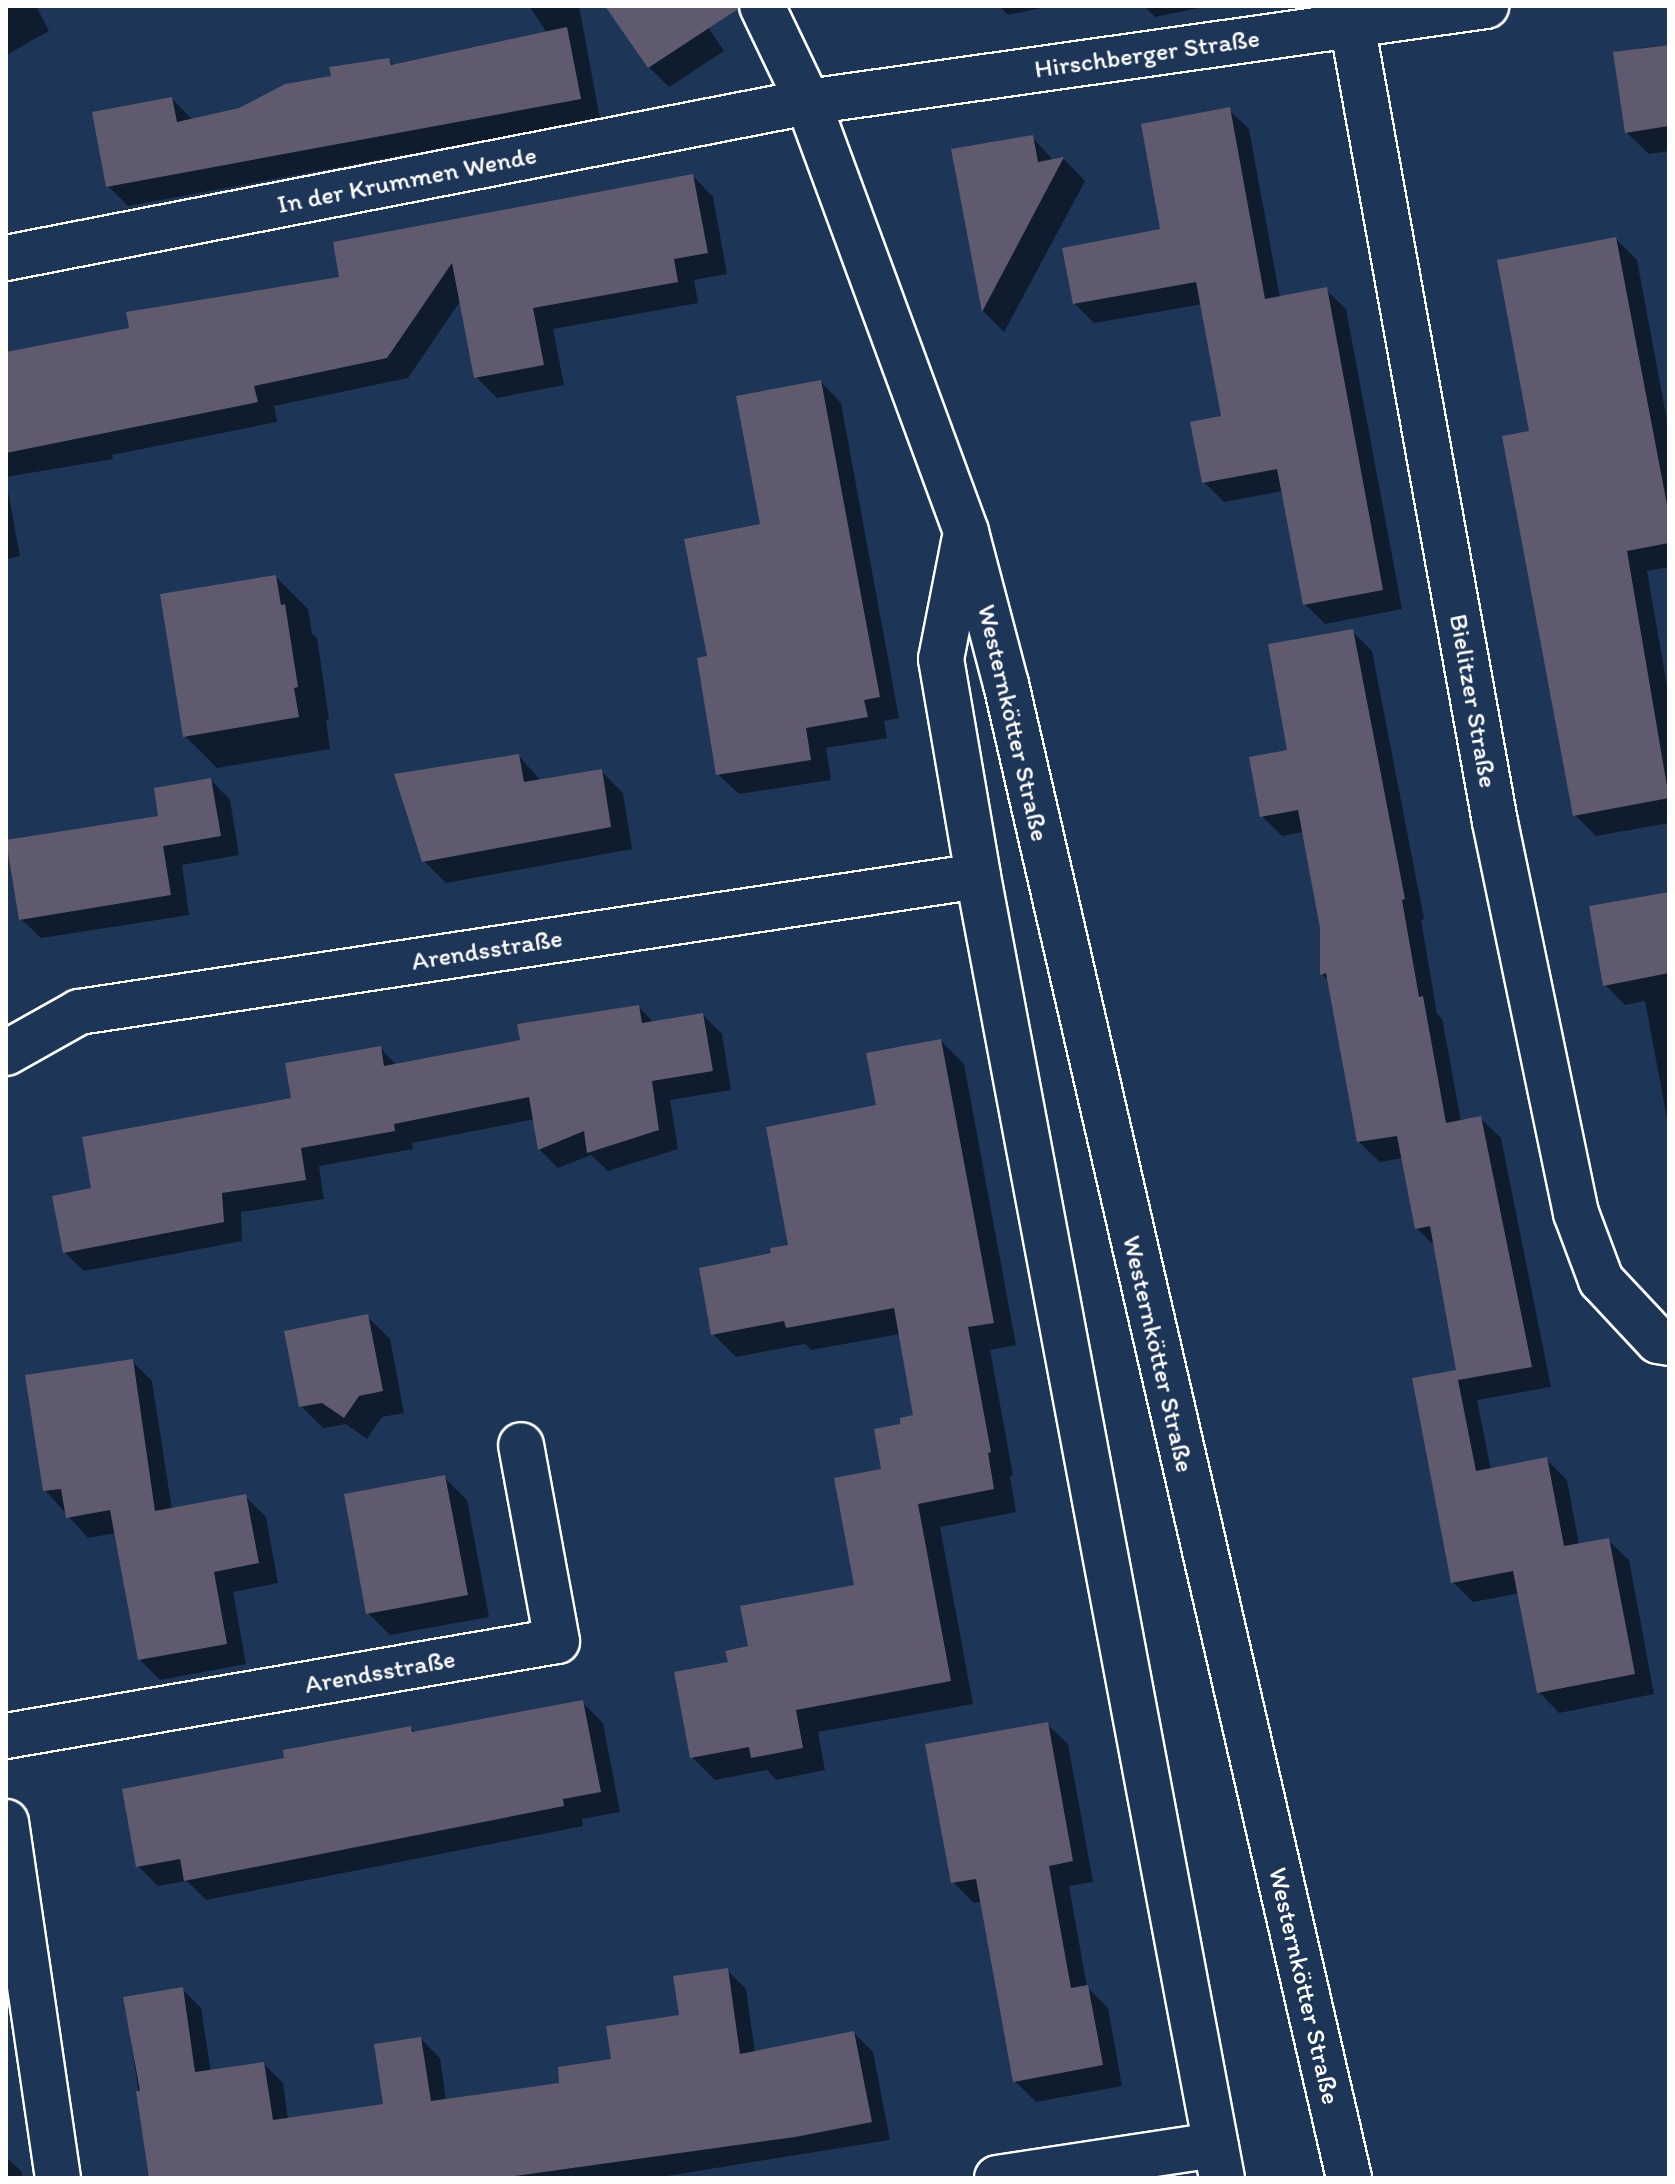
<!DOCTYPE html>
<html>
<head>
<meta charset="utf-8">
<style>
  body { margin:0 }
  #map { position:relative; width:1675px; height:2184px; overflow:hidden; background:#1d3557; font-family:Itim,sans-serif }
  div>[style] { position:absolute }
  .shadow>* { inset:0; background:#0007 }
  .building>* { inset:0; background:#605a6f }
  .roads { filter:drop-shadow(2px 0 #fff) drop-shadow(-2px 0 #fff) drop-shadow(0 2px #fff) drop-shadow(0 -2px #fff) }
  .minor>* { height:44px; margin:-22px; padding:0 22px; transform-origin:22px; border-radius:22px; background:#1d3557 }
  span { translate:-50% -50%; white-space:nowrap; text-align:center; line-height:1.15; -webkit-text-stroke:6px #1d3557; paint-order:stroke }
  .street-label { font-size:26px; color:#fff }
  .frame { position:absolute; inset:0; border:8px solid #fff; pointer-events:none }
</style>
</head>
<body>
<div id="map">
  <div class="shadow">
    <div style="clip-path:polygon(6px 6px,36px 6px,49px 31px,6px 55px)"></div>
    <div style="clip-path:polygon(529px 6px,579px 6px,600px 119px,128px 206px,108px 186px,172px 99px,193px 120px,240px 110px,389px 60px,395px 66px,549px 36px)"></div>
    <div style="clip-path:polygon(607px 6px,694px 6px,724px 51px,669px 87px,649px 67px)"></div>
    <div style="clip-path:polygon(999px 6px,1051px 6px,1008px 15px)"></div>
    <div style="clip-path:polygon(1144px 6px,1209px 6px,1155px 17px)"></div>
    <div style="clip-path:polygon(1669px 45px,1669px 151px,1649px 154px,1626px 132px,1640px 48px)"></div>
    <div style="clip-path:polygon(1229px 110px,1249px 129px,1280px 298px,1326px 290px,1346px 309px,1402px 609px,1325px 624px,1305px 604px,1283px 491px,1224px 502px,1204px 482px,1224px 418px,1203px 304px,1094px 323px,1074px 303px,1163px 230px)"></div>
    <div style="clip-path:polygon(1032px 137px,1054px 161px,1064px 159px,1085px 181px,1004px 332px,983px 311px,953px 150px)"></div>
    <div style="clip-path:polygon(693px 176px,713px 197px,727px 274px,694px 280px,698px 303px,553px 329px,564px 385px,497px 398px,476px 377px,461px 300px,408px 378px,274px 406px,277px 422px,112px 455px,113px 459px,6px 477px,6px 370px,341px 279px)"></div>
    <div style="clip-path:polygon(1616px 239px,1637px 260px,1669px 431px,1669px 567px,1647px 571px,1669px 697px,1669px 823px,1596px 836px,1575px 815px,1531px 433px)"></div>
    <div style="clip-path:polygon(821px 382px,841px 403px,899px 718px,884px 721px,887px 738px,826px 748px,831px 780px,739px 794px,718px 774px,710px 658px)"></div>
    <div style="clip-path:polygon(6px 481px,20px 556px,6px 559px)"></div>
    <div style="clip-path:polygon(276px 577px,308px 609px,312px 634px,317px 638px,329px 719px,326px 720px,330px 749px,217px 768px,185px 736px)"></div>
    <div style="clip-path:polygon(1352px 631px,1372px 651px,1424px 919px,1421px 920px,1437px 1014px,1442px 1018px,1461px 1122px,1480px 1118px,1501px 1138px,1551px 1387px,1477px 1400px,1491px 1470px,1546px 1459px,1567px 1480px,1579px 1545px,1608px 1540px,1629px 1560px,1654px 1694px,1559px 1713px,1539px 1692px,1520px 1593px,1473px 1602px,1453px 1582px,1458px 1371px,1436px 1247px,1416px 1228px,1403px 1158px,1380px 1162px,1359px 1142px,1329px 981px,1322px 974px,1322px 927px,1304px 832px,1282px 836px,1262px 816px,1289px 751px)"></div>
    <div style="clip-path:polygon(519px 756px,541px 781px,601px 771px,623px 793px,632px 849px,446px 883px,424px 861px)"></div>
    <div style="clip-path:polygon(211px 780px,230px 800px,239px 855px,182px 865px,189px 915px,41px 938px,21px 919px)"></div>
    <div style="clip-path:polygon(1669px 894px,1669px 1129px,1645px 1001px,1625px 1005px,1605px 985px)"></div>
    <div style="clip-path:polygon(639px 1007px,654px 1023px,703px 1015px,722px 1034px,731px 1090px,670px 1100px,678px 1149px,608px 1171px,591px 1155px,558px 1168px,539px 1149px,535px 1119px,412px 1143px,413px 1149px,319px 1166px,324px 1199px,241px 1212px,242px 1241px,84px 1271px,64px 1252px,94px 1189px,293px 1100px,380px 1048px,397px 1066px,522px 1041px)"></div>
    <div style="clip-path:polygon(941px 1041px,964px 1064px,1016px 1345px,990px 1350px,1013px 1475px,1010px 1476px,1016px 1512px,940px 1527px,973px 1704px,818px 1732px,825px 1770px,776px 1780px,767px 1770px,715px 1780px,692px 1757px,730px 1664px,751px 1648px,856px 1586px,884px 1471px,902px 1426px,915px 1417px,900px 1334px,811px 1350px,805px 1344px,736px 1357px,713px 1334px,773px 1255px,791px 1247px,878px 1107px)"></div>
    <div style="clip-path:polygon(368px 1317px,390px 1339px,404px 1413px,382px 1417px,367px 1439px,346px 1424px,323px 1428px,301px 1406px)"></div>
    <div style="clip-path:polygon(132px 1361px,152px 1381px,172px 1510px,246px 1497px,266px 1517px,278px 1583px,233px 1592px,246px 1664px,160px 1680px,139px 1659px,116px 1533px,88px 1538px,45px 1490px)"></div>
    <div style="clip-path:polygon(444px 1477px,467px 1500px,489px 1617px,390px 1635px,368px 1613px)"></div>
    <div style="clip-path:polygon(583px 1703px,603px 1723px,620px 1812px,582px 1819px,583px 1826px,206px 1900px,187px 1881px,158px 1886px,138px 1866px,411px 1728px,416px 1733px)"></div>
    <div style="clip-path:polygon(1047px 1724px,1068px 1744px,1093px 1882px,1069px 1886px,1087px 1987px,1108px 2008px,1122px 2086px,1036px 2102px,1015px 2081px,982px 1902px,974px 1903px,953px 1882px)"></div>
    <div style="clip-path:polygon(727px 1970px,746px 1989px,755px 2053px,854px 2033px,873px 2052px,890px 2140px,654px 2178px,151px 2178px,125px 1999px,182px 1989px,201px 2008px,211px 2072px,264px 2064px,283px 2083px,288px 2120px,385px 2106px,421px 2039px,440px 2058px,446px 2101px,562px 2085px,614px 2061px,681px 2017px)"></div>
    <div style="clip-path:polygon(6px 2157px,22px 2172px,22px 2178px,6px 2178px)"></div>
  </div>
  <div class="building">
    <div style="clip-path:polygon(605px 6px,737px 6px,738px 9px,648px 68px)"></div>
    <div style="clip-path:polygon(567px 27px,581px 99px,106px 187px,92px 112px,172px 97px,177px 122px,239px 108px,285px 84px,331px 76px,329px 67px,389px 58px,391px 65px)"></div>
    <div style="clip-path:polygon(1669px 45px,1669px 126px,1625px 133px,1613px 52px)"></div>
    <div style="clip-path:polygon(1230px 107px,1265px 299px,1327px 287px,1383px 590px,1303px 605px,1277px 469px,1202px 483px,1190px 422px,1221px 416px,1196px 282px,1073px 304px,1062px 248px,1160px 229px,1141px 124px)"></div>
    <div style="clip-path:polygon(1033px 135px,1038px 162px,1064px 157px,982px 312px,951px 149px)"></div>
    <div style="clip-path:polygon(693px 174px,708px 253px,674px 259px,678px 282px,533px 308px,544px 365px,474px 378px,452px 263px,387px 358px,254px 386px,258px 402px,6px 453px,6px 352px,129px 328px,126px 312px,339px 277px,333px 242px)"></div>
    <div style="clip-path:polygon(1616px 237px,1669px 515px,1669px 543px,1627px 551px,1669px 798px,1573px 816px,1502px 436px,1529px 431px,1497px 260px)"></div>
    <div style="clip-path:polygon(821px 380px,880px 697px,864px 700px,868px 717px,806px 728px,811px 760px,716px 775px,697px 658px,707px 656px,684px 539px,760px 524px,736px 396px)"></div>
    <div style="clip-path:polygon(276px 575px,281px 605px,285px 604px,298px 687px,294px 688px,299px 717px,183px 737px,160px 594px)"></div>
    <div style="clip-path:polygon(1353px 629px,1405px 899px,1402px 900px,1419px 997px,1423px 996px,1446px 1123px,1481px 1116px,1532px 1367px,1458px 1380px,1476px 1471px,1547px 1457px,1564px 1546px,1609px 1538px,1635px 1674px,1537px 1693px,1513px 1571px,1451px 1583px,1412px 1378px,1456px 1370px,1430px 1226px,1415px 1229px,1397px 1136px,1357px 1142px,1326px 973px,1320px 975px,1320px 928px,1298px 810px,1260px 817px,1249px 757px,1287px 750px,1268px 644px)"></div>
    <div style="clip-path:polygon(519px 754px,524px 782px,602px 769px,611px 827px,422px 862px,394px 774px)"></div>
    <div style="clip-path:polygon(211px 778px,221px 836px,163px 846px,171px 895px,19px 920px,6px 840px,158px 816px,154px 788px)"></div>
    <div style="clip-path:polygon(1669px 892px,1669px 973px,1603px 986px,1589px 906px)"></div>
    <div style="clip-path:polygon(639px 1005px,642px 1023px,703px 1013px,713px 1071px,652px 1081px,659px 1130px,587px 1153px,584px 1131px,538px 1150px,529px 1097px,394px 1124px,395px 1131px,301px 1148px,306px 1180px,222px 1193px,224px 1222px,63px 1253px,52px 1196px,91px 1188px,82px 1137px,291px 1098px,285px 1063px,381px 1046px,384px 1066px,520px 1040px,517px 1024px)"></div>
    <div style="clip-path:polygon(941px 1039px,994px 1323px,968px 1327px,991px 1452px,988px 1453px,994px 1489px,918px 1504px,951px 1681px,796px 1710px,803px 1748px,751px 1758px,749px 1747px,690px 1758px,674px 1672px,728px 1662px,725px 1651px,748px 1646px,740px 1606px,854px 1585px,834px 1478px,881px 1469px,874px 1429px,900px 1424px,900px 1418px,913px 1415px,894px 1308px,786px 1328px,784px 1321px,711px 1335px,699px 1268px,771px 1253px,770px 1248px,788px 1245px,766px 1127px,876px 1105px,866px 1053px)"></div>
    <div style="clip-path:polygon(368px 1314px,383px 1391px,359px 1396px,344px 1418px,322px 1403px,299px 1407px,284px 1331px)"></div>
    <div style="clip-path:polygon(133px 1359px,155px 1511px,246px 1494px,259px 1563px,214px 1572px,227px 1644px,138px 1660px,110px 1510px,66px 1518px,61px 1489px,43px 1491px,25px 1375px)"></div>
    <div style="clip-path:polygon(445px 1475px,468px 1595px,366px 1614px,344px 1494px)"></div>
    <div style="clip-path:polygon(583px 1700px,601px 1792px,563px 1799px,564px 1806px,184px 1881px,180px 1859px,136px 1867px,122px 1789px,284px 1758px,283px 1750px,411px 1726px,412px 1732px)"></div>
    <div style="clip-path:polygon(1048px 1722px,1073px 1861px,1049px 1866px,1071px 1988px,1088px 1985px,1103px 2065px,1013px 2082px,976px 1879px,951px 1883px,925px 1744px)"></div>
    <div style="clip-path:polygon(728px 1968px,740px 2054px,854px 2031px,872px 2122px,795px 2137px,500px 2178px,149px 2178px,136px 2091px,140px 2091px,123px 1997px,183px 1987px,195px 2072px,264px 2062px,273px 2120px,383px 2104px,374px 2044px,421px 2037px,431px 2101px,559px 2083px,558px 2067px,611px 2059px,606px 2026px,679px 2015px,673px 1976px)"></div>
  </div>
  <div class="roads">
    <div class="minor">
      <div style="left:762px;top:6px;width:106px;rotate:64.4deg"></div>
      <div style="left:808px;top:102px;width:458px;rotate:69.8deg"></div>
      <div style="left:966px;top:532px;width:157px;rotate:75.3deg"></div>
      <div style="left:1006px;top:684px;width:1533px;rotate:77.07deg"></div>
      <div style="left:1352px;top:24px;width:811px;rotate:79.84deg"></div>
      <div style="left:1495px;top:822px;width:399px;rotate:78.3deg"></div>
      <div style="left:1576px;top:1213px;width:72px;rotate:69.5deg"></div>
      <div style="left:1601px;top:1280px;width:83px;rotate:46.9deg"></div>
      <div style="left:1658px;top:1341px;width:11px;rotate:10deg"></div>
      <div style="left:6px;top:258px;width:817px;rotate:-11.01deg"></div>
      <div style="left:808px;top:102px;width:685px;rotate:-8.06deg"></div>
      <div style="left:964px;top:542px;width:119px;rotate:101.1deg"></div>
      <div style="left:941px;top:659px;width:220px;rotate:80.3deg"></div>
      <div style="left:978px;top:876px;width:1325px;rotate:79.39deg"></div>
      <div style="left:6px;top:1053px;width:84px;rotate:-29.3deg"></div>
      <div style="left:79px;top:1012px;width:909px;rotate:-8.6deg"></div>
      <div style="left:6px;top:1736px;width:559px;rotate:-9.78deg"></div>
      <div style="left:557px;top:1641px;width:199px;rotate:-100.4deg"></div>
      <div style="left:6px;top:1822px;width:360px;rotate:81.7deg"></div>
      <div style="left:997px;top:2178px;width:221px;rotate:-8.6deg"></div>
    </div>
  </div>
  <div class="street-label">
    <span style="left:1147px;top:54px;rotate:-8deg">Hirschberger Straße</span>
    <span style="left:407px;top:180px;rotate:-11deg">In der Krummen Wende</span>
    <span style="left:1473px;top:701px;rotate:80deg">Bielitzer Straße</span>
    <span style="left:1013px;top:723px;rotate:77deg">Westernkötter Straße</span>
    <span style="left:487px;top:950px;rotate:-9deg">Arendsstraße</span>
    <span style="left:1158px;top:1354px;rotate:77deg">Westernkötter Straße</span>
    <span style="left:380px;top:1672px;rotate:-10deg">Arendsstraße</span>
    <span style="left:1304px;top:1986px;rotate:77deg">Westernkötter Straße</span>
  </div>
  <div class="frame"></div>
</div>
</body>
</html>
